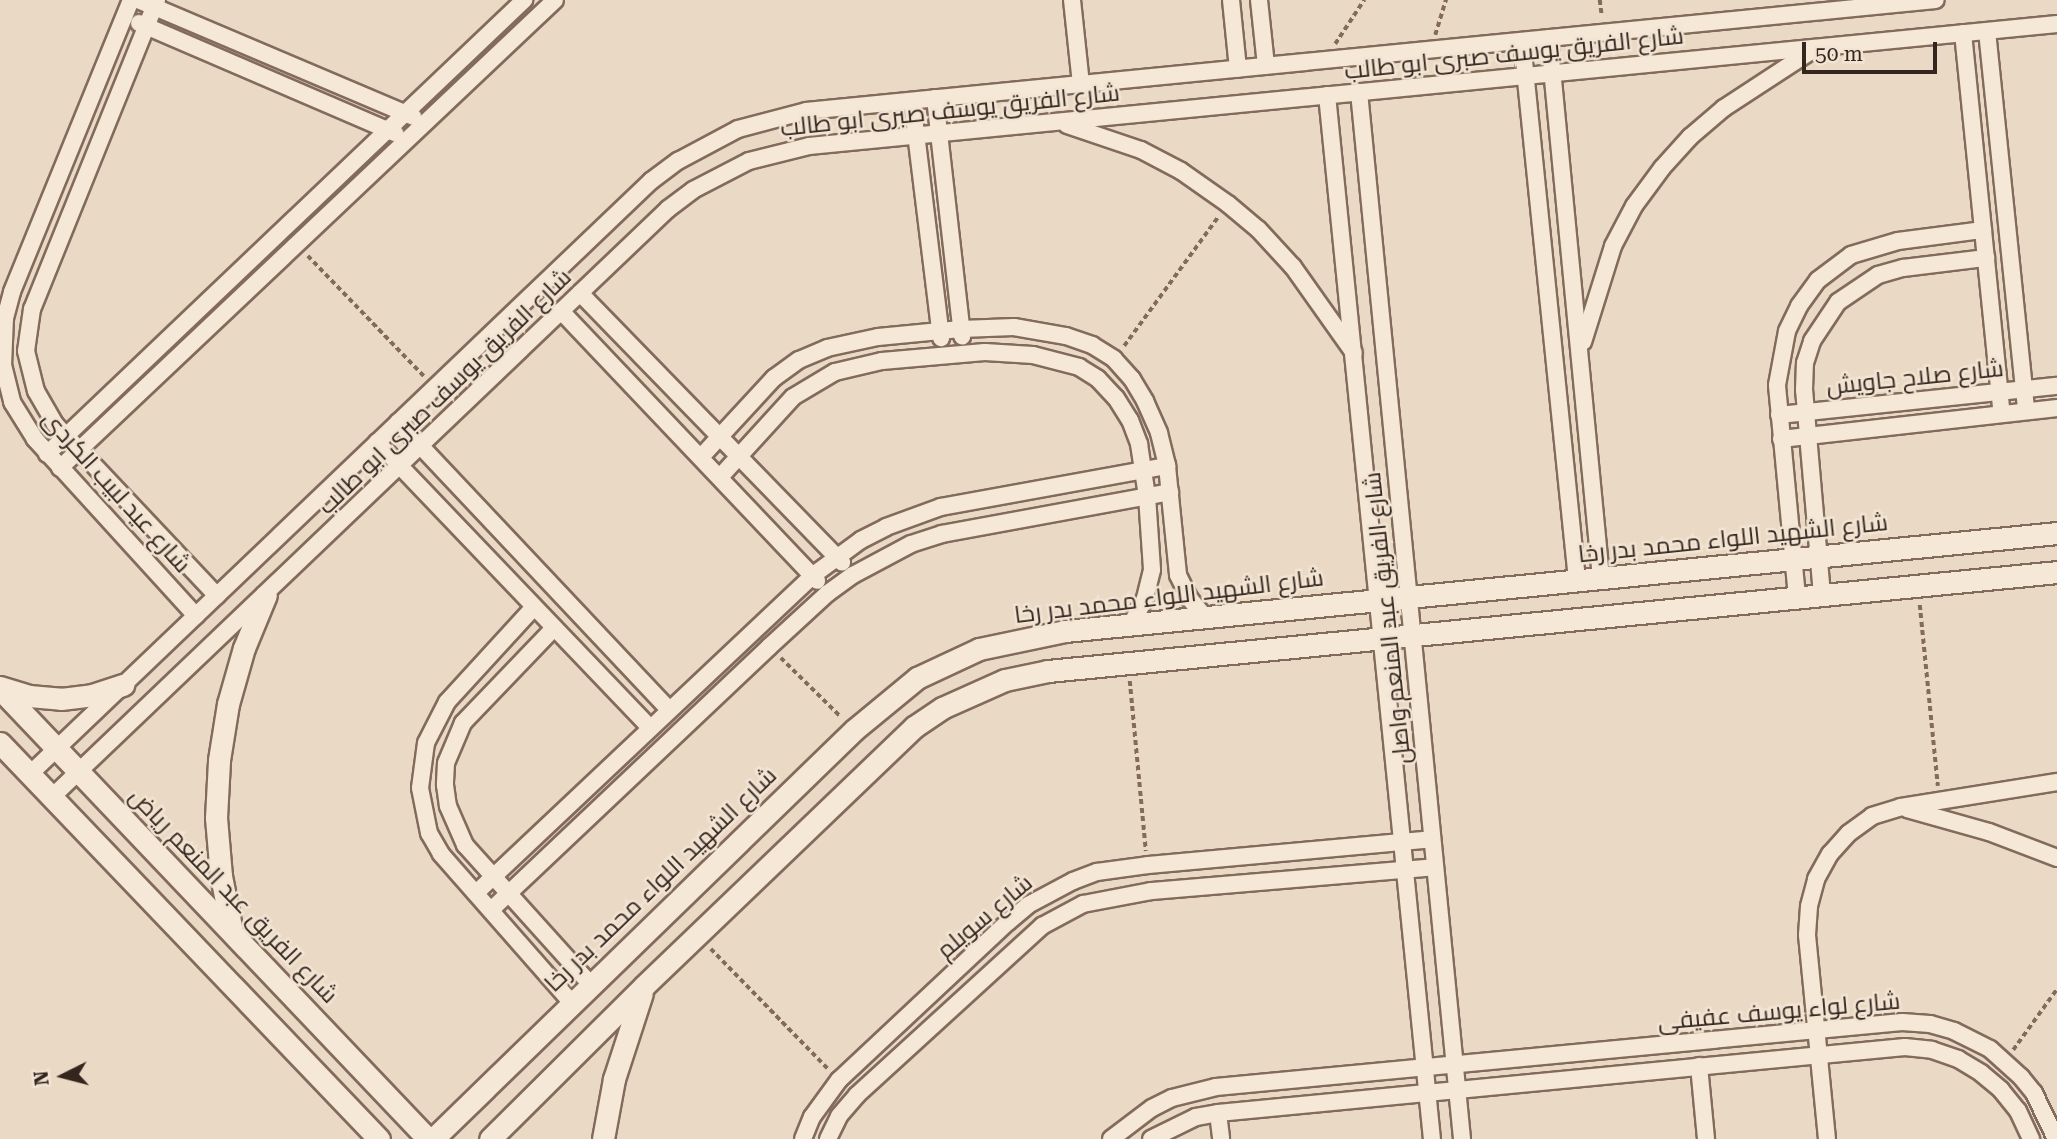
<!DOCTYPE html>
<html>
<head>
<meta charset="utf-8">
<style>
  body { margin:0 }
  #map { position:relative; width:2057px; height:1139px; overflow:hidden; background:#ead9c4; font-family:"Roboto Serif",Cairo,serif }
  div>[style] { position:absolute }
  .path>* { height:3.5px; margin-top:-1.75px; transform-origin:0; background:repeating-linear-gradient(90deg,#836b5c 0 5px,transparent 0 8.5px) }
  .roads { filter:drop-shadow(2px 0 #836b5c) drop-shadow(-2px 0 #836b5c) drop-shadow(0 2px #836b5c) drop-shadow(0 -2px #836b5c) }
  .street>* { height:16px; margin:-8px; padding:0 8px; transform-origin:8px; border-radius:8px; background:#f5e8d6 }
  .secondary>* { height:21px; margin:-10.5px; padding:0 10.5px; transform-origin:10.5px; border-radius:10.5px; background:#f5e8d6 }
  span { translate:-50% -50%; white-space:nowrap; text-align:center; line-height:1.15; -webkit-text-stroke:5px #f2e4d3; paint-order:stroke }
  .street-label { font-size:24px; color:#34261f }
  .north { position:absolute; left:28px; top:1041px; width:70px; height:70px; -webkit-text-stroke:5px #f2e4d3; paint-order:stroke; rotate:264deg; font-size:19px; font-weight:700; line-height:28px; text-align:center; color:#34261f }
  .north::after { content:''; display:block; margin:auto; width:24px; height:32px; background:#34261f; clip-path:polygon(50% 0,100% 100%,50% 72%,0 100%) }
  .scale { position:absolute; left:1802px; top:42px; width:135px; height:32px; box-sizing:border-box; border:4px solid #34261f; border-top:0; padding-left:9px; font-size:21px; line-height:24px; white-space:nowrap; color:#34261f; -webkit-text-stroke:5px #f2e4d3; paint-order:stroke }
</style>
</head>
<body>
<div id="map">
  <div class="path">
    <div style="left:1600px;top:0;width:16px;rotate:83deg"></div>
    <div style="left:1435px;top:35px;width:37px;rotate:-73deg"></div>
    <div style="left:1335px;top:44px;width:53px;rotate:-56.6deg"></div>
    <div style="left:308px;top:256px;width:167px;rotate:46deg"></div>
    <div style="left:1124px;top:346px;width:160px;rotate:-53.9deg"></div>
    <div style="left:1920px;top:605px;width:182px;rotate:84.3deg"></div>
    <div style="left:781px;top:658px;width:83px;rotate:44.5deg"></div>
    <div style="left:1130px;top:681px;width:171px;rotate:84.6deg"></div>
    <div style="left:711px;top:949px;width:168px;rotate:45.7deg"></div>
    <div style="left:2013px;top:1050px;width:75px;rotate:-54.2deg"></div>
  </div>
  <div class="roads">
    <div class="street">
      <div style="left:131px;top:0;width:315px;rotate:112.2deg"></div>
      <div style="left:12px;top:292px;width:27px;rotate:105deg"></div>
      <div style="left:5px;top:318px;width:47px;rotate:92.4deg"></div>
      <div style="left:3px;top:365px;width:38px;rotate:76deg"></div>
      <div style="left:12px;top:402px;width:44px;rotate:58.1deg"></div>
      <div style="left:35px;top:439px;width:239px;rotate:47.7deg"></div>
      <div style="left:138px;top:0;width:299px;rotate:23deg"></div>
      <div style="left:157px;top:0;width:333px;rotate:112deg"></div>
      <div style="left:32px;top:309px;width:42px;rotate:98.1deg"></div>
      <div style="left:26px;top:351px;width:41px;rotate:76deg"></div>
      <div style="left:36px;top:391px;width:38px;rotate:60deg"></div>
      <div style="left:55px;top:424px;width:236px;rotate:46.7deg"></div>
      <div style="left:1072px;top:0;width:84px;rotate:83.9deg"></div>
      <div style="left:1231px;top:0;width:69px;rotate:84.2deg"></div>
      <div style="left:1259px;top:0;width:66px;rotate:83.9deg"></div>
      <div style="left:139px;top:23px;width:279px;rotate:23.3deg"></div>
      <div style="left:1987px;top:31px;width:382px;rotate:84.1deg"></div>
      <div style="left:1963px;top:33px;width:383px;rotate:84.2deg"></div>
      <div style="left:1549px;top:38px;width:542px;rotate:84.5deg"></div>
      <div style="left:1522px;top:41px;width:542px;rotate:84.17deg"></div>
      <div style="left:1359px;top:92px;width:1052px;rotate:84.38deg"></div>
      <div style="left:1327px;top:95px;width:1049px;rotate:84.26deg"></div>
      <div style="left:935px;top:98px;width:240px;rotate:83.5deg"></div>
      <div style="left:912px;top:101px;width:239px;rotate:83deg"></div>
      <div style="left:1067px;top:125px;width:78px;rotate:18.7deg"></div>
      <div style="left:1141px;top:150px;width:45px;rotate:27.7deg"></div>
      <div style="left:1181px;top:171px;width:57px;rotate:35.1deg"></div>
      <div style="left:1228px;top:204px;width:39px;rotate:40deg"></div>
      <div style="left:1258px;top:229px;width:52px;rotate:47.4deg"></div>
      <div style="left:1293px;top:267px;width:105px;rotate:54.7deg"></div>
      <div style="left:580px;top:293px;width:376px;rotate:45.8deg"></div>
      <div style="left:561px;top:311px;width:372px;rotate:46.5deg"></div>
      <div style="left:1583px;top:342px;width:101px;rotate:-72.6deg"></div>
      <div style="left:1613px;top:246px;width:45px;rotate:-62.3deg"></div>
      <div style="left:1634px;top:206px;width:47px;rotate:-53.6deg"></div>
      <div style="left:1662px;top:168px;width:42px;rotate:-47.9deg"></div>
      <div style="left:1690px;top:137px;width:45px;rotate:-40.5deg"></div>
      <div style="left:1724px;top:108px;width:108px;rotate:-33.2deg"></div>
      <div style="left:1779px;top:415px;width:280px;rotate:-6deg"></div>
      <div style="left:398px;top:422px;width:395px;rotate:46.7deg"></div>
      <div style="left:1781px;top:439px;width:278px;rotate:-6.4deg"></div>
      <div style="left:377px;top:442px;width:395px;rotate:46.3deg"></div>
      <div style="left:47px;top:454px;width:659px;rotate:-43.58deg"></div>
      <div style="left:701px;top:457px;width:108px;rotate:-47.3deg"></div>
      <div style="left:774px;top:378px;width:31px;rotate:-36deg"></div>
      <div style="left:799px;top:360px;width:30px;rotate:-23deg"></div>
      <div style="left:827px;top:348px;width:52px;rotate:-12.2deg"></div>
      <div style="left:878px;top:337px;width:83px;rotate:-5.5deg"></div>
      <div style="left:961px;top:329px;width:53px;rotate:-2.2deg"></div>
      <div style="left:1014px;top:327px;width:53px;rotate:9.8deg"></div>
      <div style="left:1066px;top:336px;width:28px;rotate:19deg"></div>
      <div style="left:1092px;top:345px;width:26px;rotate:32deg"></div>
      <div style="left:1114px;top:359px;width:27px;rotate:48deg"></div>
      <div style="left:1132px;top:379px;width:26px;rotate:59deg"></div>
      <div style="left:1145px;top:401px;width:35px;rotate:66deg"></div>
      <div style="left:1159px;top:433px;width:34px;rotate:76deg"></div>
      <div style="left:1167px;top:466px;width:110px;rotate:84.2deg"></div>
      <div style="left:1178px;top:575px;width:25px;rotate:64deg"></div>
      <div style="left:1189px;top:598px;width:25px;rotate:50deg"></div>
      <div style="left:60px;top:468px;width:681px;rotate:-43.39deg"></div>
      <div style="left:720px;top:477px;width:108px;rotate:-47.6deg"></div>
      <div style="left:793px;top:397px;width:49px;rotate:-30.8deg"></div>
      <div style="left:835px;top:372px;width:48px;rotate:-13.2deg"></div>
      <div style="left:882px;top:361px;width:103px;rotate:-5deg"></div>
      <div style="left:985px;top:352px;width:48px;rotate:3.6deg"></div>
      <div style="left:1033px;top:355px;width:48px;rotate:14.6deg"></div>
      <div style="left:1079px;top:367px;width:22px;rotate:32deg"></div>
      <div style="left:1098px;top:379px;width:26px;rotate:47deg"></div>
      <div style="left:1116px;top:398px;width:26px;rotate:58deg"></div>
      <div style="left:1130px;top:420px;width:26px;rotate:69deg"></div>
      <div style="left:1139px;top:444px;width:53px;rotate:81.3deg"></div>
      <div style="left:1147px;top:496px;width:74px;rotate:86.1deg"></div>
      <div style="left:1152px;top:570px;width:30px;rotate:104deg"></div>
      <div style="left:1145px;top:599px;width:29px;rotate:119deg"></div>
      <div style="left:1822px;top:595px;width:206px;rotate:-95deg"></div>
      <div style="left:1804px;top:390px;width:27px;rotate:-88deg"></div>
      <div style="left:1805px;top:363px;width:23px;rotate:-72deg"></div>
      <div style="left:1812px;top:341px;width:47px;rotate:-56.3deg"></div>
      <div style="left:1838px;top:302px;width:48px;rotate:-34deg"></div>
      <div style="left:1878px;top:275px;width:26px;rotate:-16deg"></div>
      <div style="left:1903px;top:268px;width:84px;rotate:-6.9deg"></div>
      <div style="left:1797px;top:597px;width:213px;rotate:-95.4deg"></div>
      <div style="left:1777px;top:385px;width:55px;rotate:-79.5deg"></div>
      <div style="left:1787px;top:331px;width:28px;rotate:-64deg"></div>
      <div style="left:1799px;top:306px;width:32px;rotate:-54deg"></div>
      <div style="left:1818px;top:280px;width:41px;rotate:-37.1deg"></div>
      <div style="left:1851px;top:255px;width:49px;rotate:-16.6deg"></div>
      <div style="left:1898px;top:241px;width:86px;rotate:-7.4deg"></div>
      <div style="left:534px;top:607px;width:129px;rotate:132.5deg"></div>
      <div style="left:447px;top:702px;width:46px;rotate:117.1deg"></div>
      <div style="left:426px;top:743px;width:45px;rotate:97.6deg"></div>
      <div style="left:420px;top:788px;width:46px;rotate:78.7deg"></div>
      <div style="left:429px;top:833px;width:24px;rotate:60deg"></div>
      <div style="left:441px;top:854px;width:198px;rotate:48.7deg"></div>
      <div style="left:554px;top:628px;width:132px;rotate:133.8deg"></div>
      <div style="left:463px;top:723px;width:43px;rotate:113deg"></div>
      <div style="left:446px;top:763px;width:22px;rotate:93deg"></div>
      <div style="left:445px;top:785px;width:21px;rotate:82deg"></div>
      <div style="left:448px;top:806px;width:43px;rotate:66.4deg"></div>
      <div style="left:465px;top:845px;width:188px;rotate:48deg"></div>
      <div style="left:30px;top:774px;width:859px;rotate:-43.68deg"></div>
      <div style="left:651px;top:181px;width:34px;rotate:-37deg"></div>
      <div style="left:678px;top:161px;width:68px;rotate:-28.1deg"></div>
      <div style="left:738px;top:129px;width:70px;rotate:-14.8deg"></div>
      <div style="left:806px;top:111px;width:1135px;rotate:-5.61deg"></div>
      <div style="left:52px;top:797px;width:852px;rotate:-43.67deg"></div>
      <div style="left:668px;top:209px;width:31px;rotate:-37deg"></div>
      <div style="left:693px;top:190px;width:63px;rotate:-27.4deg"></div>
      <div style="left:749px;top:161px;width:62px;rotate:-14deg"></div>
      <div style="left:809px;top:146px;width:1254px;rotate:-5.58deg"></div>
      <div style="left:1907px;top:809px;width:85px;rotate:15.7deg"></div>
      <div style="left:1989px;top:832px;width:73px;rotate:20.9deg"></div>
      <div style="left:476px;top:893px;width:462px;rotate:-43.3deg"></div>
      <div style="left:812px;top:576px;width:61px;rotate:-36.3deg"></div>
      <div style="left:861px;top:540px;width:28px;rotate:-27deg"></div>
      <div style="left:886px;top:527px;width:59px;rotate:-20deg"></div>
      <div style="left:941px;top:507px;width:230px;rotate:-10.3deg"></div>
      <div style="left:491px;top:910px;width:383px;rotate:-43.4deg"></div>
      <div style="left:769px;top:647px;width:80px;rotate:-42.5deg"></div>
      <div style="left:828px;top:593px;width:31px;rotate:-36deg"></div>
      <div style="left:853px;top:575px;width:66px;rotate:-28.1deg"></div>
      <div style="left:911px;top:544px;width:33px;rotate:-18deg"></div>
      <div style="left:942px;top:534px;width:232px;rotate:-10.4deg"></div>
      <div style="left:1699px;top:1066px;width:73px;rotate:84.5deg"></div>
      <div style="left:1218px;top:1113px;width:26px;rotate:83deg"></div>
      <div style="left:803px;top:1139px;width:24px;rotate:-68deg"></div>
      <div style="left:812px;top:1117px;width:46px;rotate:-53.9deg"></div>
      <div style="left:839px;top:1080px;width:231px;rotate:-43.1deg"></div>
      <div style="left:1008px;top:922px;width:26px;rotate:-40deg"></div>
      <div style="left:1028px;top:905px;width:51px;rotate:-28.1deg"></div>
      <div style="left:1073px;top:881px;width:26px;rotate:-21deg"></div>
      <div style="left:1097px;top:872px;width:51px;rotate:-7.8deg"></div>
      <div style="left:1148px;top:865px;width:285px;rotate:-5.2deg"></div>
      <div style="left:828px;top:1139px;width:25px;rotate:-64deg"></div>
      <div style="left:839px;top:1116px;width:28px;rotate:-49deg"></div>
      <div style="left:857px;top:1095px;width:251px;rotate:-42.4deg"></div>
      <div style="left:1042px;top:926px;width:47px;rotate:-28.2deg"></div>
      <div style="left:1083px;top:904px;width:69px;rotate:-10.8deg"></div>
      <div style="left:1151px;top:891px;width:285px;rotate:-4.8deg"></div>
      <div style="left:1111px;top:1139px;width:51px;rotate:-37.1deg"></div>
      <div style="left:1152px;top:1108px;width:22px;rotate:-27deg"></div>
      <div style="left:1172px;top:1098px;width:45px;rotate:-14deg"></div>
      <div style="left:1216px;top:1087px;width:689px;rotate:-5.41deg"></div>
      <div style="left:1902px;top:1022px;width:28px;rotate:4deg"></div>
      <div style="left:1930px;top:1024px;width:25px;rotate:16deg"></div>
      <div style="left:1954px;top:1031px;width:40px;rotate:26.6deg"></div>
      <div style="left:1990px;top:1049px;width:42px;rotate:42.1deg"></div>
      <div style="left:2021px;top:1077px;width:21px;rotate:51deg"></div>
      <div style="left:2034px;top:1093px;width:51px;rotate:64.4deg"></div>
      <div style="left:1151px;top:1139px;width:50px;rotate:-26.1deg"></div>
      <div style="left:1196px;top:1117px;width:22px;rotate:-10deg"></div>
      <div style="left:1218px;top:1113px;width:690px;rotate:-5.49deg"></div>
      <div style="left:1905px;top:1047px;width:27px;rotate:6deg"></div>
      <div style="left:1932px;top:1050px;width:28px;rotate:19deg"></div>
      <div style="left:1958px;top:1059px;width:27px;rotate:31deg"></div>
      <div style="left:1981px;top:1073px;width:26px;rotate:40deg"></div>
      <div style="left:2001px;top:1090px;width:27px;rotate:51deg"></div>
      <div style="left:2018px;top:1111px;width:31px;rotate:65deg"></div>
      <div style="left:1827px;top:1139px;width:205px;rotate:-95.6deg"></div>
      <div style="left:1807px;top:935px;width:29px;rotate:-86deg"></div>
      <div style="left:1809px;top:906px;width:28px;rotate:-75deg"></div>
      <div style="left:1816px;top:879px;width:29px;rotate:-61deg"></div>
      <div style="left:1830px;top:854px;width:28px;rotate:-48deg"></div>
      <div style="left:1849px;top:833px;width:29px;rotate:-36deg"></div>
      <div style="left:1872px;top:816px;width:30px;rotate:-17deg"></div>
      <div style="left:1901px;top:807px;width:158px;rotate:-9.1deg"></div>
    </div>
    <div class="secondary">
      <div style="left:0;top:687px;width:30px;rotate:17deg"></div>
      <div style="left:29px;top:696px;width:32px;rotate:5deg"></div>
      <div style="left:61px;top:699px;width:31px;rotate:-7deg"></div>
      <div style="left:92px;top:695px;width:33px;rotate:-18deg"></div>
      <div style="left:0;top:689px;width:621px;rotate:46.44deg"></div>
      <div style="left:0;top:743px;width:548px;rotate:46.26deg"></div>
      <div style="left:232px;top:932px;width:57px;rotate:-101.1deg"></div>
      <div style="left:221px;top:876px;width:58px;rotate:-94.9deg"></div>
      <div style="left:216px;top:818px;width:58px;rotate:-87deg"></div>
      <div style="left:219px;top:760px;width:57px;rotate:-80.9deg"></div>
      <div style="left:228px;top:704px;width:58px;rotate:-74.1deg"></div>
      <div style="left:244px;top:648px;width:57px;rotate:-67.5deg"></div>
      <div style="left:433px;top:1139px;width:587px;rotate:-44.17deg"></div>
      <div style="left:854px;top:730px;width:82px;rotate:-39.5deg"></div>
      <div style="left:917px;top:678px;width:68px;rotate:-25.1deg"></div>
      <div style="left:979px;top:649px;width:88px;rotate:-11.8deg"></div>
      <div style="left:1065px;top:631px;width:997px;rotate:-5.64deg"></div>
      <div style="left:490px;top:1139px;width:218px;rotate:-44.8deg"></div>
      <div style="left:645px;top:985px;width:373px;rotate:-43.8deg"></div>
      <div style="left:914px;top:727px;width:34px;rotate:-34deg"></div>
      <div style="left:942px;top:708px;width:69px;rotate:-24deg"></div>
      <div style="left:1005px;top:680px;width:44px;rotate:-11.8deg"></div>
      <div style="left:1048px;top:671px;width:1014px;rotate:-5.6deg"></div>
      <div style="left:603px;top:1139px;width:61px;rotate:-79.6deg"></div>
      <div style="left:614px;top:1079px;width:90px;rotate:-72deg"></div>
    </div>
  </div>
  <div class="street-label">
    <span style="left:1514px;top:54px;rotate:-6deg">شارع الفريق يوسف صبرى ابو طالب</span>
    <span style="left:950px;top:111px;rotate:-6deg">شارع الفريق يوسف صبرى ابو طالب</span>
    <span style="left:1915px;top:378px;rotate:-6deg">شارع صلاح جاويش</span>
    <span style="left:445px;top:392px;rotate:-44deg">شارع الفريق يوسف صبرى ابو طالب</span>
    <span style="left:116px;top:492px;rotate:48deg">شارع عيد لبيب الكردى</span>
    <span style="left:1733px;top:539px;rotate:-6deg">شارع الشهيد اللواء محمد بدر رخا</span>
    <span style="left:1169px;top:597px;rotate:-7deg">شارع الشهيد اللواء محمد بدر رخا</span>
    <span style="left:1388px;top:618px;rotate:-96deg">شارع الفريق عبد المنعم واصل</span>
    <span style="left:661px;top:880px;rotate:-44deg">شارع الشهيد اللواء محمد بدر رخا</span>
    <span style="left:233px;top:896px;rotate:46deg">شارع الفريق عبد المنعم رياض</span>
    <span style="left:985px;top:917px;rotate:-40deg">شارع سويلم</span>
    <span style="left:1779px;top:1012px;rotate:-5deg">شارع لواء يوسف عفيفى</span>
  </div>
  <div class="north">N</div>
  <div class="scale">50 m</div>
</div>
</body>
</html>
